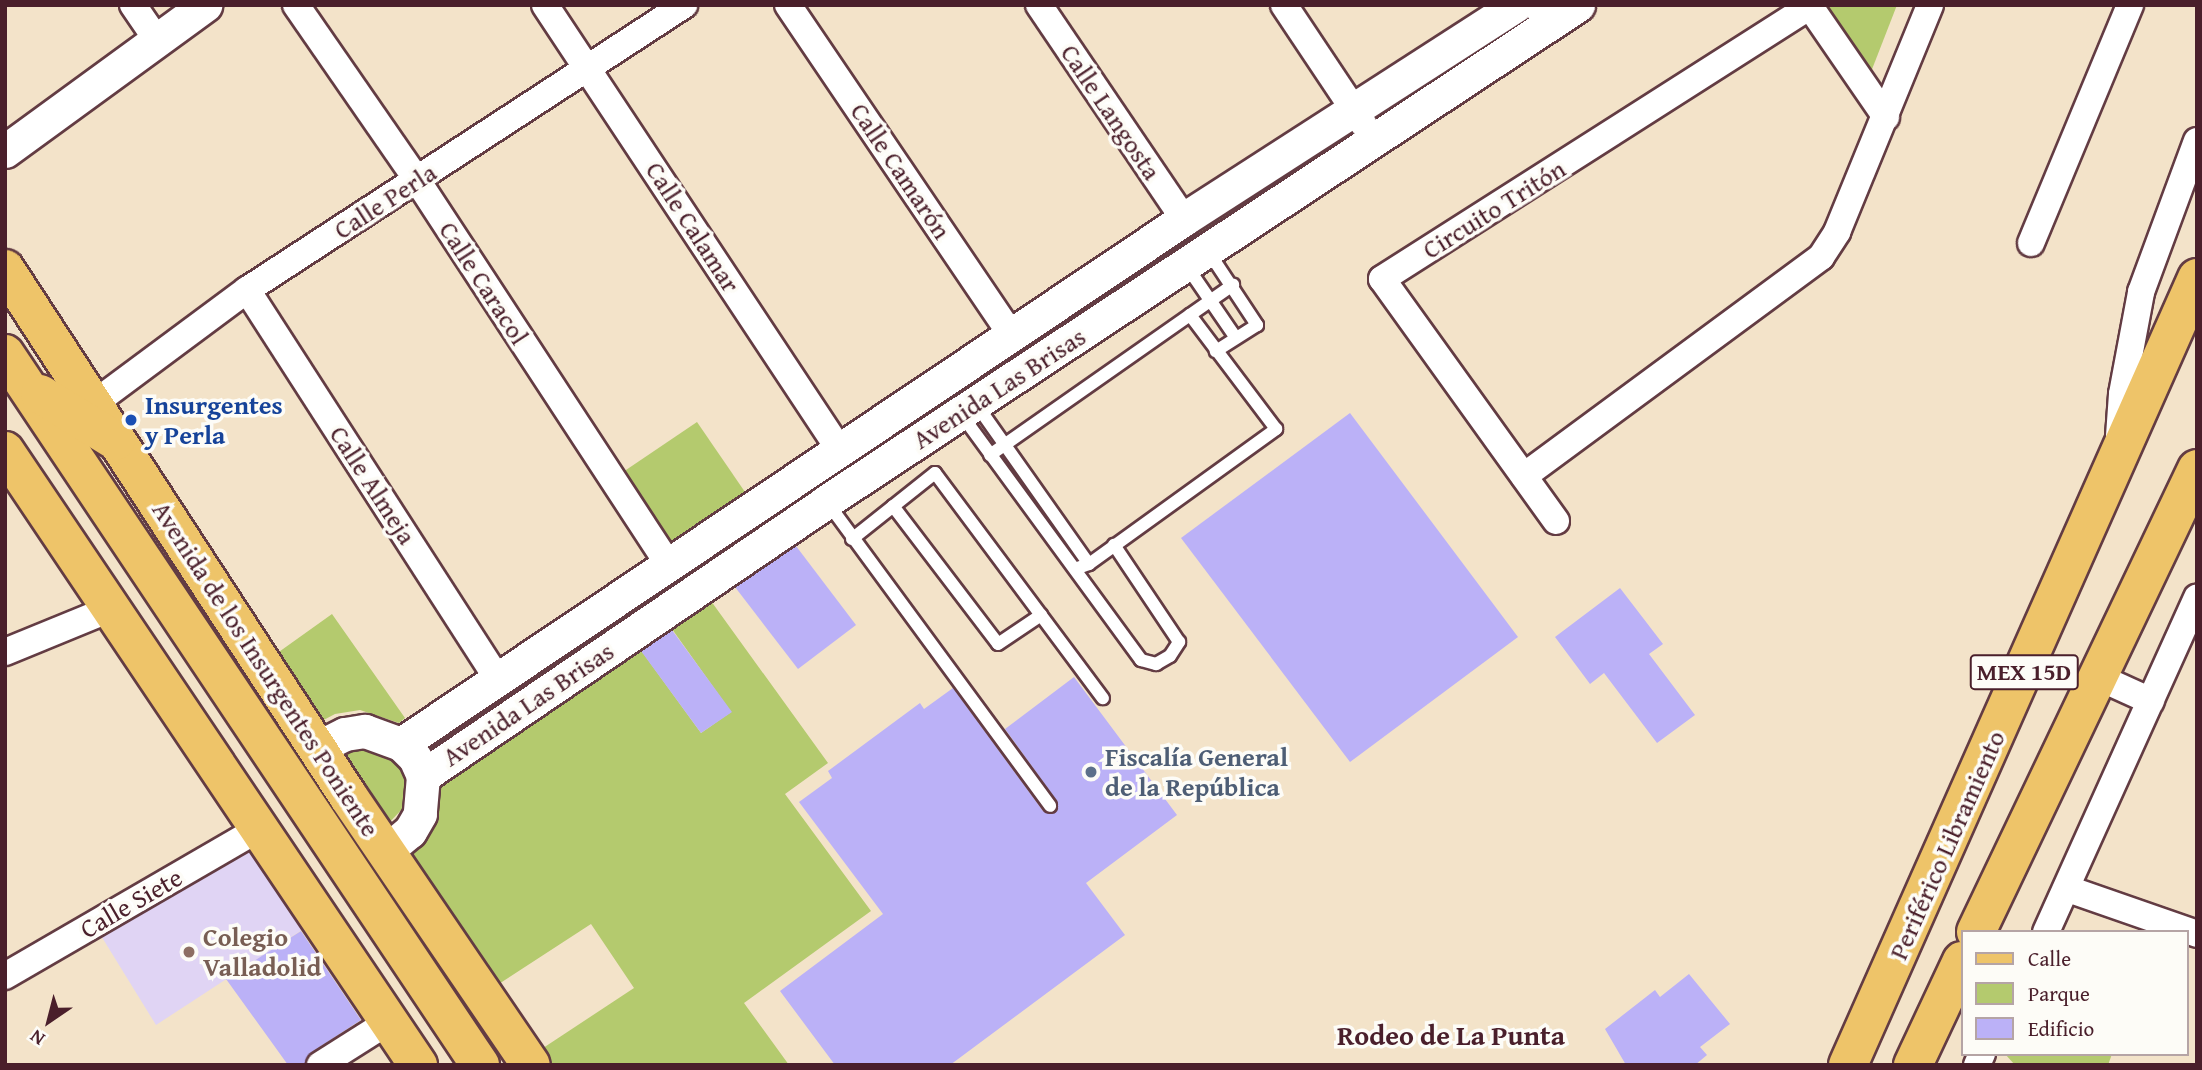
<!DOCTYPE html>
<html>
<head>
<meta charset="utf-8">
<style>
  body { margin:0 }
  #map { position:relative; width:2202px; height:1070px; overflow:hidden; background:#f3e3c9; font-family:"Gentium Book Plus",serif }
  div>[style] { position:absolute }
  .built>* { inset:0; background:#e0d4f4 }
  .green>* { inset:0; background:#b4ca6e }
  .building>* { inset:0; background:#bbb1f7 }
  .roads { filter:drop-shadow(2px 0 #633c43) drop-shadow(-2px 0 #633c43) drop-shadow(0 2px #633c43) drop-shadow(0 -2px #633c43) }
  .service>* { height:12px; margin:-6px; padding:0 6px; transform-origin:6px; border-radius:6px; background:#fff }
  .minor>* { height:26px; margin:-13px; padding:0 13px; transform-origin:13px; border-radius:13px; background:#fff }
  .tertiary>* { height:33px; margin:-16.5px; padding:0 16.5px; transform-origin:16.5px; border-radius:16.5px; background:#fff }
  .primary>* { height:38px; margin:-19px; padding:0 19px; transform-origin:19px; border-radius:19px; background:#eec469 }
  .trunk>* { height:38px; margin:-19px; padding:0 19px; transform-origin:19px; border-radius:19px; background:#eec469 }
  .dots>* { width:19px; height:19px; translate:-50% -50%; box-sizing:border-box; border:4px solid #fdfcf7; border-radius:50% }
  span { translate:-50% -50%; white-space:nowrap; text-align:center; line-height:1.15; -webkit-text-stroke:7px #fdfcf7; paint-order:stroke }
  .shield-label span { padding:2px 5px; background:#fdfcf7; border:2px solid; border-radius:5px; -webkit-text-stroke-width:0 }
  .shield-label { font-size:24px; color:#4a1f2b; font-weight:700 }
  .street-label { font-size:26px; color:#4a1f2b }
  .transit-label { font-size:26px; color:#164399; font-weight:700 }
  .left { translate:0 -50%; text-align:left }
  .service-label { font-size:26px; color:#4e5e75; font-weight:700 }
  .education-label { font-size:26px; color:#785e54; font-weight:700 }
  .neighbourhood-label { font-size:28px; color:#4a1f2b; font-weight:700 }
  .frame { position:absolute; inset:0; border:7px solid #4a1f2b; pointer-events:none }
  .legend { position:absolute; left:1961px; top:930px; width:228px; height:126px; box-sizing:border-box; background:#fdfcf7; border:2px solid #b5a4a5; margin:0; padding:9px 12px; list-style:none; font-size:21px; color:#4a1f2b }
  .legend li { display:flex; align-items:center; gap:14px; height:35px }
  .legend b { width:35px; border:2px solid #b5a4a5 }
  .north { position:absolute; left:14px; top:986px; width:70px; height:70px; -webkit-text-stroke:5px #fdfcf7; paint-order:stroke; rotate:215deg; font-size:19px; font-weight:700; line-height:28px; text-align:center; color:#4a1f2b }
  .north::after { content:''; display:block; margin:auto; width:24px; height:32px; background:#4a1f2b; clip-path:polygon(50% 0,100% 100%,50% 72%,0 100%) }
</style>
</head>
<body>
<div id="map">
  <div class="built">
    <div style="clip-path:polygon(243px 837px,311px 924px,156px 1025px,95px 926px)"></div>
  </div>
  <div class="green">
    <div style="clip-path:polygon(1822px 5px,1897px 5px,1869px 77px)"></div>
    <div style="clip-path:polygon(1349px 131px,1347px 138px,1140px 276px,1132px 274px,1134px 266px)"></div>
    <div style="clip-path:polygon(1094px 293px,1102px 295px,1100px 303px,789px 510px,780px 508px)"></div>
    <div style="clip-path:polygon(697px 422px,745px 492px,671px 542px,623px 472px)"></div>
    <div style="clip-path:polygon(748px 525px,756px 527px,754px 535px,479px 717px,471px 715px)"></div>
    <div style="clip-path:polygon(711px 601px,828px 763px,785px 794px,871px 911px,744px 1003px,789px 1065px,541px 1065px,534px 1054px,634px 988px,591px 924px,491px 989px,400px 851px,434px 779px,640px 649px,701px 733px,731px 712px,672px 629px)"></div>
    <div style="clip-path:polygon(332px 614px,405px 718px,399px 723px,360px 710px,335px 714px,316px 724px,269px 659px)"></div>
    <div style="clip-path:polygon(365px 744px,392px 753px,408px 777px,406px 805px,385px 827px,336px 754px)"></div>
    <div style="clip-path:polygon(2005px 1054px,2112px 1054px,2108px 1065px,2015px 1065px)"></div>
  </div>
  <div class="building">
    <div style="clip-path:polygon(1350px 413px,1518px 637px,1350px 762px,1181px 538px)"></div>
    <div style="clip-path:polygon(796px 546px,856px 625px,798px 669px,735px 587px)"></div>
    <div style="clip-path:polygon(1620px 588px,1663px 644px,1649px 654px,1695px 715px,1657px 743px,1604px 673px,1590px 684px,1555px 637px)"></div>
    <div style="clip-path:polygon(672px 630px,732px 712px,701px 733px,641px 651px)"></div>
    <div style="clip-path:polygon(1074px 677px,1177px 815px,1086px 883px,1125px 935px,950px 1065px,835px 1065px,780px 991px,883px 914px,799px 802px,832px 778px,828px 771px,920px 703px,924px 709px,953px 688px,1043px 811px,1055px 813px,1057px 801px,1005px 729px)"></div>
    <div style="clip-path:polygon(301px 931px,361px 1020px,312px 1052px,304px 1065px,288px 1065px,226px 979px)"></div>
    <div style="clip-path:polygon(1689px 974px,1730px 1024px,1700px 1047px,1707px 1055px,1695px 1065px,1626px 1065px,1605px 1029px,1655px 990px,1660px 997px)"></div>
  </div>
  <div class="roads">
    <div class="service">
      <div style="left:1208px;top:251px;width:89px;rotate:56.5deg"></div>
      <div style="left:1257px;top:325px;width:49px;rotate:147.6deg"></div>
      <div style="left:1186px;top:265px;width:88px;rotate:55.6deg"></div>
      <div style="left:976px;top:404px;width:196px;rotate:54.8deg"></div>
      <div style="left:961px;top:414px;width:305px;rotate:53.8deg"></div>
      <div style="left:1141px;top:660px;width:16px;rotate:15deg"></div>
      <div style="left:1156px;top:664px;width:16px;rotate:-30deg"></div>
      <div style="left:1170px;top:656px;width:17px;rotate:-57deg"></div>
      <div style="left:1179px;top:642px;width:117px;rotate:-123.8deg"></div>
      <div style="left:990px;top:455px;width:297px;rotate:-35deg"></div>
      <div style="left:827px;top:502px;width:377px;rotate:53.7deg"></div>
      <div style="left:893px;top:506px;width:173px;rotate:52.7deg"></div>
      <div style="left:998px;top:644px;width:52px;rotate:-34deg"></div>
      <div style="left:852px;top:539px;width:106px;rotate:-38.5deg"></div>
      <div style="left:935px;top:473px;width:281px;rotate:53.3deg"></div>
      <div style="left:1075px;top:569px;width:15px;rotate:-20deg"></div>
      <div style="left:1089px;top:564px;width:231px;rotate:-35.8deg"></div>
      <div style="left:1276px;top:429px;width:143px;rotate:-127deg"></div>
    </div>
    <div class="minor">
      <div style="left:133px;top:5px;width:42px;rotate:55.6deg"></div>
      <div style="left:296px;top:5px;width:213px;rotate:55.3deg"></div>
      <div style="left:417px;top:180px;width:459px;rotate:56.8deg"></div>
      <div style="left:545px;top:5px;width:533px;rotate:56.49deg"></div>
      <div style="left:788px;top:5px;width:401px;rotate:55.9deg"></div>
      <div style="left:1039px;top:5px;width:258px;rotate:55.9deg"></div>
      <div style="left:1284px;top:5px;width:144px;rotate:56.3deg"></div>
      <div style="left:1536px;top:5px;width:23px;rotate:59deg"></div>
      <div style="left:1809px;top:5px;width:136px;rotate:55.5deg"></div>
      <div style="left:2031px;top:243px;width:258px;rotate:-67.4deg"></div>
      <div style="left:247px;top:290px;width:463px;rotate:57.2deg"></div>
      <div style="left:92px;top:405px;width:193px;rotate:-36.6deg"></div>
      <div style="left:247px;top:290px;width:522px;rotate:-33.11deg"></div>
      <div style="left:2119px;top:436px;width:42px;rotate:-85.9deg"></div>
      <div style="left:2122px;top:394px;width:104px;rotate:-79.4deg"></div>
      <div style="left:2141px;top:292px;width:161px;rotate:-69.7deg"></div>
      <div style="left:1524px;top:476px;width:369px;rotate:-36.4deg"></div>
      <div style="left:1821px;top:257px;width:30px;rotate:-57deg"></div>
      <div style="left:1837px;top:232px;width:245px;rotate:-67.7deg"></div>
      <div style="left:1556px;top:521px;width:298px;rotate:-125.7deg"></div>
      <div style="left:1382px;top:279px;width:510px;rotate:-32.51deg"></div>
      <div style="left:5px;top:652px;width:113px;rotate:-22.3deg"></div>
      <div style="left:2098px;top:677px;width:58px;rotate:24.4deg"></div>
      <div style="left:2068px;top:889px;width:137px;rotate:19.2deg"></div>
      <div style="left:2046px;top:932px;width:367px;rotate:-65.7deg"></div>
      <div style="left:5px;top:976px;width:291px;rotate:-30.1deg"></div>
      <div style="left:320px;top:1065px;width:80px;rotate:-32.3deg"></div>
      <div style="left:1977px;top:1065px;width:12px;rotate:-66deg"></div>
    </div>
    <div class="tertiary">
      <div style="left:5px;top:151px;width:248px;rotate:-36.1deg"></div>
      <div style="left:401px;top:744px;width:943px;rotate:-33.84deg"></div>
      <div style="left:1184px;top:219px;width:395px;rotate:-32.8deg"></div>
      <div style="left:317px;top:748px;width:31px;rotate:-27deg"></div>
      <div style="left:345px;top:734px;width:20px;rotate:-9deg"></div>
      <div style="left:365px;top:731px;width:38px;rotate:20deg"></div>
      <div style="left:401px;top:744px;width:20px;rotate:45deg"></div>
      <div style="left:415px;top:758px;width:20px;rotate:66deg"></div>
      <div style="left:423px;top:776px;width:38px;rotate:95deg"></div>
      <div style="left:420px;top:814px;width:20px;rotate:120deg"></div>
      <div style="left:410px;top:831px;width:31px;rotate:140deg"></div>
      <div style="left:423px;top:776px;width:489px;rotate:-34.2deg"></div>
      <div style="left:827px;top:501px;width:900px;rotate:-33.44deg"></div>
    </div>
    <div class="primary">
      <div style="left:5px;top:269px;width:629px;rotate:56.94deg"></div>
      <div style="left:348px;top:796px;width:325px;rotate:55.8deg"></div>
      <div style="left:5px;top:451px;width:740px;rotate:56.07deg"></div>
    </div>
    <div class="trunk">
      <div style="left:5px;top:354px;width:855px;rotate:56.25deg"></div>
      <div style="left:40px;top:394px;width:89px;rotate:31.7deg"></div>
      <div style="left:1976px;top:932px;width:513px;rotate:-64.48deg"></div>
      <div style="left:1848px;top:1065px;width:861px;rotate:-66.08deg"></div>
      <div style="left:1913px;top:1065px;width:115px;rotate:-64.8deg"></div>
    </div>
  </div>
  <div class="dots">
    <div style="left:131px;top:420px;background:#1a4fb4"></div>
    <div style="left:1091px;top:772px;background:#5c6f8a"></div>
    <div style="left:189px;top:952px;background:#8d6e63"></div>
  </div>
  <div class="shield-label">
    <span style="left:2024px;top:672px">MEX 15D</span>
  </div>
  <div class="street-label">
    <span style="left:1111px;top:112px;rotate:56deg">Calle Langosta</span>
    <span style="left:901px;top:171px;rotate:56deg">Calle Camarón</span>
    <span style="left:385px;top:201px;rotate:-33deg">Calle Perla</span>
    <span style="left:1494px;top:209px;rotate:-32deg">Circuito Tritón</span>
    <span style="left:693px;top:227px;rotate:57deg">Calle Calamar</span>
    <span style="left:484px;top:283px;rotate:57deg">Calle Caracol</span>
    <span style="left:999px;top:388px;rotate:-33deg">Avenida Las Brisas</span>
    <span style="left:373px;top:485px;rotate:57deg">Calle Almeja</span>
    <span style="left:266px;top:669px;rotate:57deg">Avenida de los Insurgentes Poniente</span>
    <span style="left:528px;top:704px;rotate:-34deg">Avenida Las Brisas</span>
    <span style="left:1947px;top:845px;rotate:-66deg">Periférico Libramiento</span>
    <span style="left:131px;top:903px;rotate:-30deg">Calle Siete</span>
  </div>
  <div class="transit-label">
    <span class="left" style="left:145px;top:420px">Insurgentes<br>y Perla</span>
  </div>
  <div class="service-label">
    <span class="left" style="left:1105px;top:772px">Fiscalía General<br>de la República</span>
  </div>
  <div class="education-label">
    <span class="left" style="left:203px;top:952px">Colegio<br>Valladolid</span>
  </div>
  <div class="neighbourhood-label">
    <span style="left:1451px;top:1035px">Rodeo de La Punta</span>
  </div>
  <div class="frame"></div>
  <ul class="legend">
  <li><b style="height:9px;background:#eec469"></b>Calle</li>
  <li><b style="height:19px;background:#b4ca6e"></b>Parque</li>
  <li><b style="height:19px;background:#bbb1f7"></b>Edificio</li>
  </ul>
  <div class="north">N</div>
</div>
</body>
</html>
